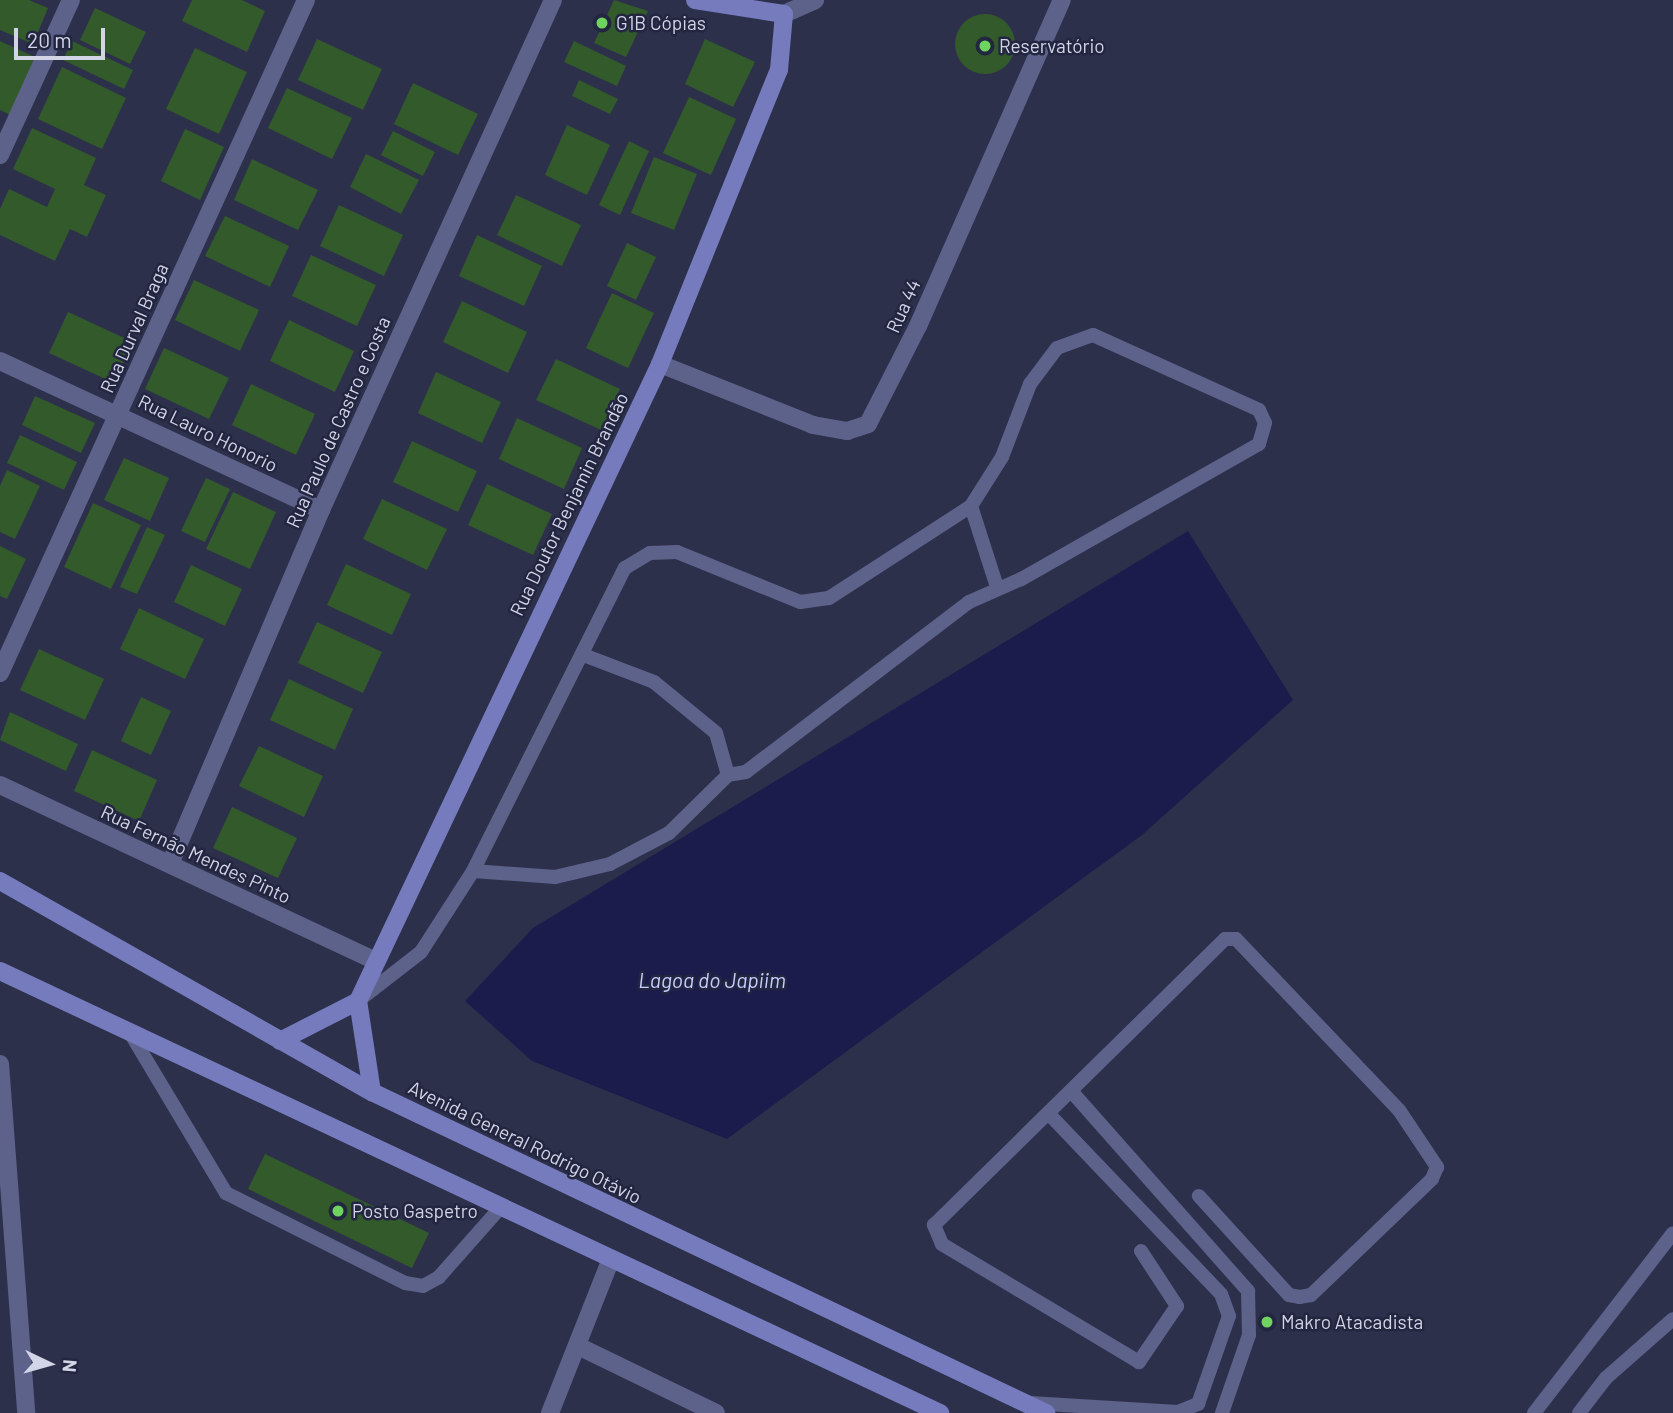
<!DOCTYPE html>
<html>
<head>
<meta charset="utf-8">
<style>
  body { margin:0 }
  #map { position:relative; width:1673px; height:1413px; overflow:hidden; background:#2d304b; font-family:Barlow,sans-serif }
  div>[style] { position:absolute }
  .water>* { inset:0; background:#1c1c4c }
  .building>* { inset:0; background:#325a2b }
  .round { border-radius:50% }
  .lane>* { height:14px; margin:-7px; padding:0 7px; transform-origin:7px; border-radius:7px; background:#5d628b }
  .street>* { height:18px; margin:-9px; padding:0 9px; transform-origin:9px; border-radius:9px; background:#5d628b }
  .secondary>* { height:18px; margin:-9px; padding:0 9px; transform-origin:9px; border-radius:9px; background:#757bbd }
  .dots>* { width:19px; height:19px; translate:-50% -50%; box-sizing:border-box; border:4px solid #232640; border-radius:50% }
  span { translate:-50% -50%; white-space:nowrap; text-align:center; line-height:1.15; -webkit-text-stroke:5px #232640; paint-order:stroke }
  .poi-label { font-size:19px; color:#d2d5e6 }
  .left { translate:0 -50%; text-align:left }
  .street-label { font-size:19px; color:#d2d5e6 }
  .water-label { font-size:21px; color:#c6cdff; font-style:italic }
  .north { position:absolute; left:14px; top:1329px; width:70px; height:70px; -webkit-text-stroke:5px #232640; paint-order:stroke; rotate:95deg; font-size:19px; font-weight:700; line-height:28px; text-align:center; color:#d2d5e6 }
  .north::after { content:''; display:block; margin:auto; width:24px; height:32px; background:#d2d5e6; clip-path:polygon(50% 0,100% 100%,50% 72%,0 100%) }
  .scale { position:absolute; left:14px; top:28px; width:91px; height:32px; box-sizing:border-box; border:4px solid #d2d5e6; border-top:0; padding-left:9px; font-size:21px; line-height:24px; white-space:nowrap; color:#d2d5e6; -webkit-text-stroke:5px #232640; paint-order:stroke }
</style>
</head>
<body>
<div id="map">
  <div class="water">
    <div style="clip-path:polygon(1188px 531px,1293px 700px,1142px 835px,727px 1139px,532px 1061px,465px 1001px,533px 928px)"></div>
  </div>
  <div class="building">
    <div style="clip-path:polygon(0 0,29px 0,48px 8px,33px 44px,0 30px)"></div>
    <div style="clip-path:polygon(192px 0,242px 0,265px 11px,247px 52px,182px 21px)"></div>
    <div style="clip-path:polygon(614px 0,648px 11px,626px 57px,594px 43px)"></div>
    <div style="clip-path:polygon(95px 8px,146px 32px,130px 64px,80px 40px)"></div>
    <div class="round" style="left:955px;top:14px;width:60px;height:60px"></div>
    <div style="clip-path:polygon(317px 39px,382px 69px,363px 110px,298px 80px)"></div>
    <div style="clip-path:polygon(705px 39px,755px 62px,733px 107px,685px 84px)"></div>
    <div style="clip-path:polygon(0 41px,37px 58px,12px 116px,0 110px)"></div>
    <div style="clip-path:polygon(72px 41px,133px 70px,124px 89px,63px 60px)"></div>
    <div style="clip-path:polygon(574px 41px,626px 66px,617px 86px,564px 62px)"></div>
    <div style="clip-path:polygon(195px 48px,247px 72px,219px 134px,166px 109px)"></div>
    <div style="clip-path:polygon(62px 67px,126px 98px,102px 149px,38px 119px)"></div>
    <div style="clip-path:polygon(579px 80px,618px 99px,610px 114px,572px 96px)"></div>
    <div style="clip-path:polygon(413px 83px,478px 114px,458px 155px,394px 124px)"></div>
    <div style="clip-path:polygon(287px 88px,352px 118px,332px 159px,268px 128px)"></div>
    <div style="clip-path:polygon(689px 97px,736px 119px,711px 175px,663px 153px)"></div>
    <div style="clip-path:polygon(567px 125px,610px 145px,587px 195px,545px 175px)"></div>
    <div style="clip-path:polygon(32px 128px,96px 158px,84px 185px,106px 195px,87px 237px,70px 229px,55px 261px,0 235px,0 209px,9px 189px,47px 207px,55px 189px,13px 169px)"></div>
    <div style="clip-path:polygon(185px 129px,224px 147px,200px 200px,161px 181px)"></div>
    <div style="clip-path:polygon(393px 131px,435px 152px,423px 176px,381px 155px)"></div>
    <div style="clip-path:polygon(629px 141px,649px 151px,620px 215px,599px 205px)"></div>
    <div style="clip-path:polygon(366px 154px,419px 180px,401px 214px,350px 187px)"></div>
    <div style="clip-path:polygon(654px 157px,697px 174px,674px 230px,631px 213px)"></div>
    <div style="clip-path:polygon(252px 159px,318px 190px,298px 230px,234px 200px)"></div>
    <div style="clip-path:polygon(516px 195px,581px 225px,562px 266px,497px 235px)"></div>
    <div style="clip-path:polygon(339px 205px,403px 235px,384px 276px,320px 246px)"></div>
    <div style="clip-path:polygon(225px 216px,289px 246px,270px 287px,205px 256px)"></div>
    <div style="clip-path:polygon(477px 235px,542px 266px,524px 306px,459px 276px)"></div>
    <div style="clip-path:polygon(627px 243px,656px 257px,636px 300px,607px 286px)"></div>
    <div style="clip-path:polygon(311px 255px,376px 285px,357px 326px,292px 296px)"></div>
    <div style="clip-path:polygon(194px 280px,259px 310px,240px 351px,175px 320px)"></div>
    <div style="clip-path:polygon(612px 293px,654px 313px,628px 368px,586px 348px)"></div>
    <div style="clip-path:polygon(462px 301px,527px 332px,508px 373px,443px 342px)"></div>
    <div style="clip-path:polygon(68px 312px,133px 342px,114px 383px,49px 353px)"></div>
    <div style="clip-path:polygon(289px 320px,354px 351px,335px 392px,270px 361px)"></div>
    <div style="clip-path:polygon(164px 348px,229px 378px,209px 419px,145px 389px)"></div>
    <div style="clip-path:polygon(556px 359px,620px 389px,601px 430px,536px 400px)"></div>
    <div style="clip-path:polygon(436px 372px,501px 402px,482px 443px,418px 413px)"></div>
    <div style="clip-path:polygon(251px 384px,315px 414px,296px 455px,232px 425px)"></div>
    <div style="clip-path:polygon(35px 396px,95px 423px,81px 453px,22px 425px)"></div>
    <div style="clip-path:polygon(517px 418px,582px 448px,564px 489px,499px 459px)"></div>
    <div style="clip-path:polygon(20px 435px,77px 462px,64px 490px,7px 463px)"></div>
    <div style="clip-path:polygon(412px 441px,477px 471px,458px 512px,393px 482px)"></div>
    <div style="clip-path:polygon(124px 458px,169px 478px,150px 521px,104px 500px)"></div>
    <div style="clip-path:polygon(7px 470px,40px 486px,15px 539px,0 532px,0 486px)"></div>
    <div style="clip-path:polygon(206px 478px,230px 489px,205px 542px,181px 531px)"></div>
    <div style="clip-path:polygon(487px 484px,552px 514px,533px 555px,468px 525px)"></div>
    <div style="clip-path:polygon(233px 492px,276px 512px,250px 569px,206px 549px)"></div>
    <div style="clip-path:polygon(382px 499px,447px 529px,427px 570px,363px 539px)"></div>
    <div style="clip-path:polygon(93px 503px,141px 525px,111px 589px,64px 567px)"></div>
    <div style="clip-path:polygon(147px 527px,165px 535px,137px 594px,120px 587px)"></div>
    <div style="clip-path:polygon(0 546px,26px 559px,7px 599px,0 596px)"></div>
    <div style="clip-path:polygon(346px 564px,411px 594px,392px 635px,327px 605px)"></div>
    <div style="clip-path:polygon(191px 565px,242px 589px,225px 626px,174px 602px)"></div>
    <div style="clip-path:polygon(139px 608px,204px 639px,185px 679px,120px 649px)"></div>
    <div style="clip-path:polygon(317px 622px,382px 652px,363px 693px,298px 663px)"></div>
    <div style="clip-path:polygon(39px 649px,104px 679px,85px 720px,20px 690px)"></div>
    <div style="clip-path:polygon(289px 679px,353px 709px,335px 750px,270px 720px)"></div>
    <div style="clip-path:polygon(141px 697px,171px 711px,151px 755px,121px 741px)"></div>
    <div style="clip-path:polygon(10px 712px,78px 744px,66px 771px,0 740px)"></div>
    <div style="clip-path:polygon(259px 746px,323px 776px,304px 817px,239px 786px)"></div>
    <div style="clip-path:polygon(92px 750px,157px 780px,139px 821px,74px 791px)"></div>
    <div style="clip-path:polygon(232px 807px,297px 838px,278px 878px,213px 848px)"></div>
    <div style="clip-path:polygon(265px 1154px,429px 1233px,412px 1268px,248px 1189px)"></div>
  </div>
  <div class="lane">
    <div style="left:971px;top:506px;width:85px;rotate:72.2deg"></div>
    <div style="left:586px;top:656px;width:73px;rotate:20.9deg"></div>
    <div style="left:654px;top:682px;width:80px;rotate:39.4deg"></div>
    <div style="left:716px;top:733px;width:44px;rotate:74.1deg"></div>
    <div style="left:358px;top:1001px;width:80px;rotate:-37.9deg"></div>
    <div style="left:421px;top:952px;width:96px;rotate:-57.3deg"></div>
    <div style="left:473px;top:871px;width:339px;rotate:-63.4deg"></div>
    <div style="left:625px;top:568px;width:29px;rotate:-31deg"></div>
    <div style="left:650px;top:553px;width:27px;rotate:-2deg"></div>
    <div style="left:677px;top:552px;width:133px;rotate:22.1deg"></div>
    <div style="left:800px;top:602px;width:29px;rotate:-8deg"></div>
    <div style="left:829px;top:598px;width:169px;rotate:-32.9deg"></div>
    <div style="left:971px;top:506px;width:58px;rotate:-57.7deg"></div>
    <div style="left:1002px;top:457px;width:78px;rotate:-69deg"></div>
    <div style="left:1030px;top:384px;width:45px;rotate:-53.1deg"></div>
    <div style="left:1057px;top:348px;width:38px;rotate:-20deg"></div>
    <div style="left:1093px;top:335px;width:182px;rotate:24.3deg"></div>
    <div style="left:1259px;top:410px;width:14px;rotate:65deg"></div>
    <div style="left:1265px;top:423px;width:22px;rotate:106deg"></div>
    <div style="left:1259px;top:444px;width:274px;rotate:150.4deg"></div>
    <div style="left:1021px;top:579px;width:57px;rotate:156.1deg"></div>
    <div style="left:969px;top:602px;width:280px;rotate:142.7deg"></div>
    <div style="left:746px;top:772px;width:18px;rotate:171deg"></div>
    <div style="left:728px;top:775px;width:83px;rotate:135.5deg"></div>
    <div style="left:669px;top:833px;width:67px;rotate:152.3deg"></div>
    <div style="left:610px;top:864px;width:57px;rotate:166.7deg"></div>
    <div style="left:555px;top:877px;width:82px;rotate:-175.8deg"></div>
    <div style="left:129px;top:1031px;width:189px;rotate:59.1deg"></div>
    <div style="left:226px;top:1193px;width:200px;rotate:26.7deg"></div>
    <div style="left:405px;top:1283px;width:18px;rotate:9deg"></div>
    <div style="left:423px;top:1286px;width:18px;rotate:-29deg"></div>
    <div style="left:439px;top:1277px;width:94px;rotate:-48.5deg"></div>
    <div style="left:1072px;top:1092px;width:266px;rotate:48.5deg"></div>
    <div style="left:1248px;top:1291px;width:44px;rotate:88.7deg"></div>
    <div style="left:1249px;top:1335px;width:83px;rotate:109.1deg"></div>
    <div style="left:1141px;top:1251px;width:66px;rotate:56.8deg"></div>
    <div style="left:1177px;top:1306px;width:68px;rotate:124.2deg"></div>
    <div style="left:1139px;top:1362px;width:230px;rotate:-149.1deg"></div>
    <div style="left:942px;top:1244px;width:21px;rotate:-113deg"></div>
    <div style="left:934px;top:1225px;width:408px;rotate:-44.5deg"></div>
    <div style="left:1225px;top:939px;width:11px"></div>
    <div style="left:1236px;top:939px;width:236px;rotate:46.4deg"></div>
    <div style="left:1399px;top:1110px;width:69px;rotate:56.3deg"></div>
    <div style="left:1437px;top:1167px;width:13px;rotate:113deg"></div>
    <div style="left:1432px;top:1179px;width:168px;rotate:136.2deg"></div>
    <div style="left:1311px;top:1295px;width:11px;rotate:170deg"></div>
    <div style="left:1300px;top:1297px;width:11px;rotate:-170deg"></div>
    <div style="left:1289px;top:1295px;width:134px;rotate:-132.3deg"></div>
    <div style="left:1030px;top:1403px;width:148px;rotate:3.5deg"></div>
    <div style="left:1178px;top:1412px;width:22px;rotate:-22deg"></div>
    <div style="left:1198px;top:1404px;width:93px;rotate:-70.6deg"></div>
    <div style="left:1229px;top:1316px;width:23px;rotate:-110deg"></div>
    <div style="left:1221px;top:1294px;width:249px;rotate:-133.7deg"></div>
    <div style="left:1534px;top:1413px;width:227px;rotate:-52.3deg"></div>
    <div style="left:1579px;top:1413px;width:44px;rotate:-52.4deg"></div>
    <div style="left:1606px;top:1378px;width:89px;rotate:-41.4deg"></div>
  </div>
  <div class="street">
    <div style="left:784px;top:14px;width:34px;rotate:-24deg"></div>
    <div style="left:0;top:155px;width:170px;rotate:-65.4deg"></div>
    <div style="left:0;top:361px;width:354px;rotate:24.9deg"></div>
    <div style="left:660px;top:364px;width:165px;rotate:21.7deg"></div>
    <div style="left:813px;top:425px;width:35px;rotate:10deg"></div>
    <div style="left:847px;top:431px;width:22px;rotate:-18deg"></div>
    <div style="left:868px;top:424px;width:110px;rotate:-63deg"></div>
    <div style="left:918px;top:326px;width:356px;rotate:-66.2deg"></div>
    <div style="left:0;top:673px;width:739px;rotate:-65.55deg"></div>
    <div style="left:0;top:785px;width:414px;rotate:25.1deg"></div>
    <div style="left:170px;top:864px;width:385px;rotate:-66.9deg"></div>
    <div style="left:321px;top:510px;width:560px;rotate:-65.54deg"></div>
    <div style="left:0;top:1064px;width:350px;rotate:85.7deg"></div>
    <div style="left:580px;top:1347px;width:151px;rotate:25.9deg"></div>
    <div style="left:550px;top:1413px;width:166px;rotate:-68.4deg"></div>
  </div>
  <div class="secondary">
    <div style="left:0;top:881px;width:428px;rotate:29.6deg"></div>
    <div style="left:372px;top:1092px;width:747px;rotate:25.47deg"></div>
    <div style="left:0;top:971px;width:1039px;rotate:25.18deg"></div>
    <div style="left:280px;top:1041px;width:88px;rotate:-27.1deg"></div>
    <div style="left:372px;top:1092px;width:92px;rotate:-98.7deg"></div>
    <div style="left:358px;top:1001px;width:705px;rotate:-64.63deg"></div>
    <div style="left:660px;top:364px;width:317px;rotate:-68deg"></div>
    <div style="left:779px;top:70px;width:56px;rotate:-84.9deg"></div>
    <div style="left:784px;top:14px;width:90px;rotate:-171.1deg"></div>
  </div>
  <div class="dots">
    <div style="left:602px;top:23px;background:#6fd360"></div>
    <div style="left:985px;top:46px;background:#6fd360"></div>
    <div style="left:338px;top:1211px;background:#6fd360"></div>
    <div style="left:1267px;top:1322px;background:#6fd360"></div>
  </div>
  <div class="poi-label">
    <span class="left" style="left:616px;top:23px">G1B Cópias</span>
    <span class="left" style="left:999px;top:46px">Reservatório</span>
    <span class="left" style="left:352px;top:1211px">Posto Gaspetro</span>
    <span class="left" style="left:1281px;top:1322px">Makro Atacadista</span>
  </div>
  <div class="street-label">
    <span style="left:903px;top:306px;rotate:-66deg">Rua 44</span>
    <span style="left:134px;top:328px;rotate:-66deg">Rua Durval Braga</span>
    <span style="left:338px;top:422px;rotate:-66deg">Rua Paulo de Castro e Costa</span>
    <span style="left:208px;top:433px;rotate:26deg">Rua Lauro Honorio</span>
    <span style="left:569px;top:504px;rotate:-64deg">Rua Doutor Benjamin Brandão</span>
    <span style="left:196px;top:854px;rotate:25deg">Rua Fernão Mendes Pinto</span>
    <span style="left:525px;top:1142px;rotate:26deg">Avenida General Rodrigo Otávio</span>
  </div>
  <div class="water-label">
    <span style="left:712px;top:980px">Lagoa do Japiim</span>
  </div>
  <div class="north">N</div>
  <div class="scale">20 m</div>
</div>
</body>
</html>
